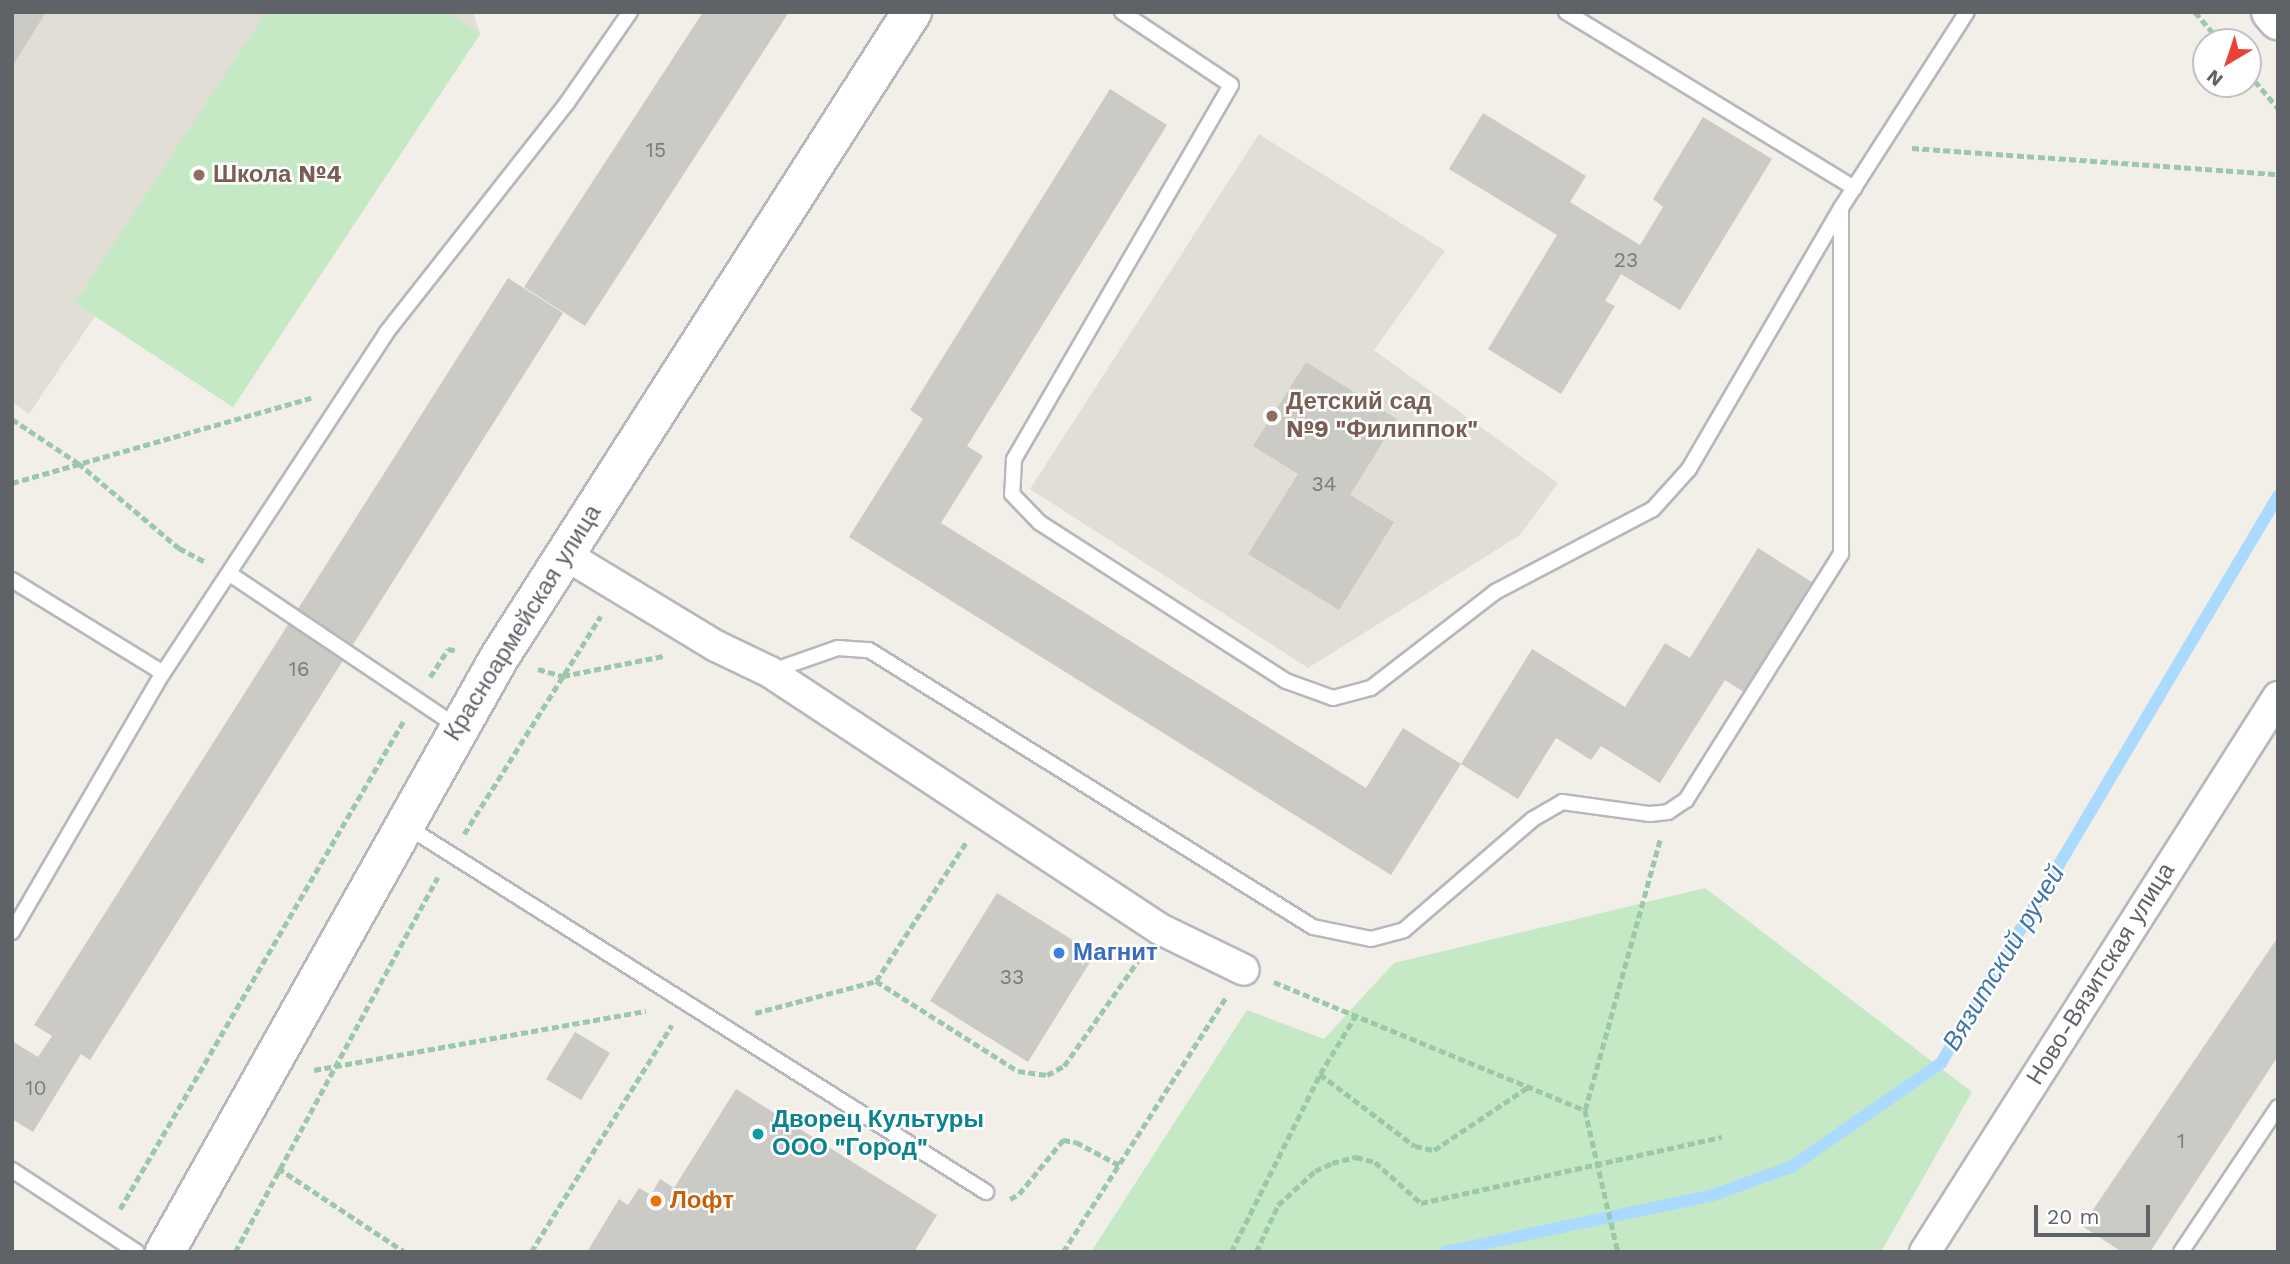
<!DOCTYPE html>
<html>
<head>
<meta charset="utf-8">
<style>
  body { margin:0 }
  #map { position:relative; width:2290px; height:1264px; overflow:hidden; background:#f1efe8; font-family:"Work Sans",sans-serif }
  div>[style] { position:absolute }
  .education>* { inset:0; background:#e1ded6 }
  .green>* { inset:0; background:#c5e8c5 }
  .stream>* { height:12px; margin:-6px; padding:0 6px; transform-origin:6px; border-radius:6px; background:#aadaff }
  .building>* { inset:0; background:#cccac5 }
  .path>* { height:4.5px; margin-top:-2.25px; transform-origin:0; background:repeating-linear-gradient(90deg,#9cc7a9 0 7px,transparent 0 10.5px) }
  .roads { filter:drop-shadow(2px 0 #b5b8bc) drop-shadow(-2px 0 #b5b8bc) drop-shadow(0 2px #b5b8bc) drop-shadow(0 -2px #b5b8bc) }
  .lane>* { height:14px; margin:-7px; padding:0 7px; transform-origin:7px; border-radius:7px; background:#fff }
  .street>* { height:30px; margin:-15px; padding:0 15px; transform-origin:15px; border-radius:15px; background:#fff }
  .secondary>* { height:38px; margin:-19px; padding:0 19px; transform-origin:19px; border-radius:19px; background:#fff }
  .path-bridge>* { height:4.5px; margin-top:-2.25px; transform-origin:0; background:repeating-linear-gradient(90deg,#9cc7a9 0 7px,transparent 0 10.5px) }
  .dots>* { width:19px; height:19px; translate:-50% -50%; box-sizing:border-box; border:4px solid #fff; border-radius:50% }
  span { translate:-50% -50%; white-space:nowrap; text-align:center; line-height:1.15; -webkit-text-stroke:5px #fff; paint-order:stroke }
  .number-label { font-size:21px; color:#7a7d7f }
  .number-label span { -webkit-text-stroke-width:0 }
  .education-label { font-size:24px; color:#785e54; font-weight:700 }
  .left { translate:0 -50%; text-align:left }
  .street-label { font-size:24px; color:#5f6368 }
  .shop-label { font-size:24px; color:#366cbe; font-weight:700 }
  .culture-label { font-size:24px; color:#0d838f; font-weight:700 }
  .food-label { font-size:24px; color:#c56008; font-weight:700 }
  .water-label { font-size:26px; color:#4174aa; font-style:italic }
  .frame { position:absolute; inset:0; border:14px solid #5f6368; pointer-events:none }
  .north { position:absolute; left:2192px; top:28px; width:70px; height:70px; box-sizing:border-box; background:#fff; border:2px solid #bfc1c3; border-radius:50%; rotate:219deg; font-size:19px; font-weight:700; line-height:28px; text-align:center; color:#5f6368 }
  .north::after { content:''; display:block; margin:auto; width:24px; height:32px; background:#ea4335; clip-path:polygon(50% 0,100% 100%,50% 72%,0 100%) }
  .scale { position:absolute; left:2034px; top:1205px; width:116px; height:32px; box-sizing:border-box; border:4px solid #5f6368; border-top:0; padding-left:9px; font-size:21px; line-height:24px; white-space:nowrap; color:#5f6368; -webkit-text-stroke:5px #fff; paint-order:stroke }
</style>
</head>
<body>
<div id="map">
  <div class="education">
    <div style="clip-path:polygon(12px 12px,473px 12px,480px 34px,233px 407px,95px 316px,29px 414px,12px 402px)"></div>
    <div style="clip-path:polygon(1259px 134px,1445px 251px,1374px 350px,1558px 483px,1520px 535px,1308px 668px,1030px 489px)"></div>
  </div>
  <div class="green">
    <div style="clip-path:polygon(266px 12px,448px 12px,480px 34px,233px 407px,75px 303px)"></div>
    <div style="clip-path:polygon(1705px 888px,1972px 1092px,1881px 1252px,1091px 1252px,1247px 1010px,1324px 1039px,1394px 963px)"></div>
  </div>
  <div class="stream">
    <div style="left:1445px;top:1252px;width:274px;rotate:-12deg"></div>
    <div style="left:1713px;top:1195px;width:83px;rotate:-19.7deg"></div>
    <div style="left:1791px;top:1167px;width:183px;rotate:-34.7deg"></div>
    <div style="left:1941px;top:1063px;width:660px;rotate:-59.27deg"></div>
  </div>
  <div class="building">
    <div style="clip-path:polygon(12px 12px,46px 12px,12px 67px)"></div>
    <div style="clip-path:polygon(703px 12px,789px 12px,585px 326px,524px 287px)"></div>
    <div style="clip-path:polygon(1110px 89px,1167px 125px,967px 446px,983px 456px,941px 523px,1366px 788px,1403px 728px,1461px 764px,1391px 875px,849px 537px,923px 419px,910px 410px)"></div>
    <div style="clip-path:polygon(1483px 113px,1586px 176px,1570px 202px,1640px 245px,1663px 207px,1653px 199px,1703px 117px,1772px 159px,1680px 310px,1621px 274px,1605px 301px,1615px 306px,1561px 394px,1488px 349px,1557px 235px,1449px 169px)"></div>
    <div style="clip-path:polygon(508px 278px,563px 313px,90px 1060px,81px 1054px,33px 1132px,12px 1119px,12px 1041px,38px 1057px,52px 1036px,34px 1025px)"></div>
    <div style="clip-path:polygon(1306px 362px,1397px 419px,1350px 495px,1394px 522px,1339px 610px,1248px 554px,1298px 474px,1253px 446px)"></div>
    <div style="clip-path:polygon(1758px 548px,1815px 584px,1747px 694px,1725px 680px,1660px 783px,1601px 746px,1591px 760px,1556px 738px,1518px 799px,1461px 764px,1532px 649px,1625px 707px,1665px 643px,1690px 658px)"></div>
    <div style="clip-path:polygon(997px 893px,1095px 954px,1028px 1062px,930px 1001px)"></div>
    <div style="clip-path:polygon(2278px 937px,2278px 1056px,2150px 1252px,2122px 1252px,2082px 1226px)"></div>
    <div style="clip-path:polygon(575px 1032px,610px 1053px,581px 1100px,546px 1079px)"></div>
    <div style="clip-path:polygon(736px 1089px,937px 1215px,914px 1252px,587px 1252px,619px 1199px,628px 1205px,639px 1188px,651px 1195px,660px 1179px,674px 1188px)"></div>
  </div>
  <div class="path">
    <div style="left:2195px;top:12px;width:40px;rotate:49deg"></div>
    <div style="left:2248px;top:73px;width:46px;rotate:49.4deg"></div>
    <div style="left:1912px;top:148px;width:367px;rotate:4.1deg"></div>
    <div style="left:12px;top:419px;width:79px;rotate:33.7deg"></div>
    <div style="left:78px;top:463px;width:132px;rotate:40.1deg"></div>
    <div style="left:179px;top:548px;width:30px;rotate:28deg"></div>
    <div style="left:12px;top:483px;width:311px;rotate:-15.9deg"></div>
    <div style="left:538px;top:669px;width:26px;rotate:16deg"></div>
    <div style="left:563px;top:676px;width:102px;rotate:-11.3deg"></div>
    <div style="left:430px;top:677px;width:33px;rotate:-57deg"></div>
    <div style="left:448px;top:649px;width:10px;rotate:11deg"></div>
    <div style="left:464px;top:834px;width:257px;rotate:-57.9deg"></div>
    <div style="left:876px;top:981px;width:167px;rotate:-57deg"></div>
    <div style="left:1274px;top:982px;width:336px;rotate:22.4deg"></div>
    <div style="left:1585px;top:1110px;width:281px;rotate:-74.5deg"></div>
    <div style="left:755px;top:1013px;width:125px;rotate:-14.8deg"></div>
    <div style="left:876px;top:981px;width:168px;rotate:32.4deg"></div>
    <div style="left:1018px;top:1071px;width:29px;rotate:8deg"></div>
    <div style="left:1047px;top:1075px;width:19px;rotate:-28deg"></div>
    <div style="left:1064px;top:1066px;width:132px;rotate:-54.9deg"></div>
    <div style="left:314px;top:1070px;width:337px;rotate:-10.1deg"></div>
    <div style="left:1320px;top:1074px;width:119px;rotate:37.2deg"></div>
    <div style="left:1415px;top:1146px;width:19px;rotate:12deg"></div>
    <div style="left:1434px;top:1150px;width:113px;rotate:-33.8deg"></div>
    <div style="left:278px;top:1168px;width:152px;rotate:33.5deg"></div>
    <div style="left:1010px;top:1199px;width:10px;rotate:-29deg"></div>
    <div style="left:1019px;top:1194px;width:70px;rotate:-50.8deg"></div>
    <div style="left:1063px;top:1140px;width:13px;rotate:9deg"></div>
    <div style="left:1076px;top:1142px;width:49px;rotate:28.1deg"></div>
    <div style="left:120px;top:1209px;width:565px;rotate:-59.85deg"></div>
    <div style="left:235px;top:1252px;width:426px;rotate:-61.6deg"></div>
    <div style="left:531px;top:1252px;width:267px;rotate:-58.2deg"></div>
    <div style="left:1063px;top:1252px;width:303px;rotate:-57.4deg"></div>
    <div style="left:1231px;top:1252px;width:199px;rotate:-63.4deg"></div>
    <div style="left:1320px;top:1074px;width:69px;rotate:-58.6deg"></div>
    <div style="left:1256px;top:1252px;width:52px;rotate:-64.9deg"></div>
    <div style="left:1278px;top:1205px;width:50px;rotate:-42.6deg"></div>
    <div style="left:1315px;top:1171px;width:19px;rotate:-25deg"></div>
    <div style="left:1332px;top:1163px;width:25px;rotate:-14deg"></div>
    <div style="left:1356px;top:1157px;width:20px;rotate:15deg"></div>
    <div style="left:1375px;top:1162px;width:62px;rotate:41.7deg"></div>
    <div style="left:1421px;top:1203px;width:308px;rotate:-12.4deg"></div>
  </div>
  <div class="roads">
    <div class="lane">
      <div style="left:1122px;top:12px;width:131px;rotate:33.8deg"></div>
      <div style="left:1231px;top:85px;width:433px;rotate:120.1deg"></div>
      <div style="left:1014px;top:460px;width:34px;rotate:93deg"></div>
      <div style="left:1012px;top:494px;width:40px;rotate:46deg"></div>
      <div style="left:1040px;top:523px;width:292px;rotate:32.7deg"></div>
      <div style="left:1286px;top:681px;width:50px;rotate:19.9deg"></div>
      <div style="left:1333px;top:698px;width:39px;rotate:-15deg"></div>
      <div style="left:1371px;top:688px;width:157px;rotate:-37.7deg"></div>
      <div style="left:1495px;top:592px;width:178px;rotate:-27.7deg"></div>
      <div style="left:1653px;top:509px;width:54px;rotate:-48deg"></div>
      <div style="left:1689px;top:469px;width:302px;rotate:-59.8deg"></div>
      <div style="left:1841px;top:208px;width:233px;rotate:-57.3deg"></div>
      <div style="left:1566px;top:12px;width:338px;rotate:31.4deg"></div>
      <div style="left:230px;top:574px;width:275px;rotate:33.9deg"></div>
      <div style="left:12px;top:580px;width:177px;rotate:31.6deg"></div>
      <div style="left:772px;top:671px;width:70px;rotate:-19.2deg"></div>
      <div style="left:838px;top:648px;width:31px;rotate:4deg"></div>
      <div style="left:869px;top:650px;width:523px;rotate:31.96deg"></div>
      <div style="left:1313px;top:927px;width:59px;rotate:11.7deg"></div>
      <div style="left:1371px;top:939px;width:34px;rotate:-15deg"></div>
      <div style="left:1404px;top:930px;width:170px;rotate:-40.7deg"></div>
      <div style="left:1533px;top:819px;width:34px;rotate:-30deg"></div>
      <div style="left:1562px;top:802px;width:89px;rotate:7.8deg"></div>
      <div style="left:1650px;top:814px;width:18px;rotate:-6deg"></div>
      <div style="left:1668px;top:812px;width:22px;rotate:-34deg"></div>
      <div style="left:1686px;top:800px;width:291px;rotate:-57.8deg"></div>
      <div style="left:1841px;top:554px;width:344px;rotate:-90deg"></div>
      <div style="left:406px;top:826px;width:686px;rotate:32.25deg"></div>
      <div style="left:12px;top:932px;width:300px;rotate:-59.8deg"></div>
      <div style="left:163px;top:673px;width:407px;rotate:-56.7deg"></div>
      <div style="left:386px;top:333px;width:293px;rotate:-51.8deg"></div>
      <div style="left:567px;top:103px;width:111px;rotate:-55.3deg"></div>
      <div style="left:12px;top:1170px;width:149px;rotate:33.3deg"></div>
      <div style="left:2181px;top:1252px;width:174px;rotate:-56.2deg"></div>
    </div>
    <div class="street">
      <div style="left:564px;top:554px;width:178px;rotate:31.2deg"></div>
      <div style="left:716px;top:646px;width:60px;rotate:25.7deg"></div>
      <div style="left:770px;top:672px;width:467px;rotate:33.4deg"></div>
      <div style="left:1160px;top:929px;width:93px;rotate:26deg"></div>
      <div style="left:1925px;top:1252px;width:658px;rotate:-57.54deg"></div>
    </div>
    <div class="secondary">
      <div style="left:2271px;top:12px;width:11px;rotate:49deg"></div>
      <div style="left:165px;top:1252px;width:681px;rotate:-60.65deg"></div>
      <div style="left:499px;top:658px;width:767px;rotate:-57.41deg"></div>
    </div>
  </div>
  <div class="path-bridge">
    <div style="left:1585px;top:1110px;width:146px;rotate:76.9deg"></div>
  </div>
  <div class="dots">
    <div style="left:199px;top:175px;background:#8d6e63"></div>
    <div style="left:1272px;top:416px;background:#8d6e63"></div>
    <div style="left:1059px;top:953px;background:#3f7fe0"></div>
    <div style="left:758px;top:1134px;background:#0f9aa8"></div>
    <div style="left:656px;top:1201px;background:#e8710a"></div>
  </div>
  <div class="number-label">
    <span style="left:656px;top:150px">15</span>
    <span style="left:1626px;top:260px">23</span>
    <span style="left:1324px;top:484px">34</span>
    <span style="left:299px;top:669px">16</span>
    <span style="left:1012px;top:977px">33</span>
    <span style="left:36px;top:1088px">10</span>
    <span style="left:2181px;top:1141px">1</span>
  </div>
  <div class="education-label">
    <span class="left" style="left:213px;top:175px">Школа №4</span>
    <span class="left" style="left:1286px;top:416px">Детский сад<br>№9 "Филиппок"</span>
  </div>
  <div class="street-label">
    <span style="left:523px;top:623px;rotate:-58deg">Красноармейская улица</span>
    <span style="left:2101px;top:974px;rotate:-58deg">Ново-Вязитская улица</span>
  </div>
  <div class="shop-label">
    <span class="left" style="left:1073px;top:953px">Магнит</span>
  </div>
  <div class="culture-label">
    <span class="left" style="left:772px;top:1134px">Дворец Культуры<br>ООО "Город"</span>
  </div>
  <div class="food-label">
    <span class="left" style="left:670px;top:1201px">Лофт</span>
  </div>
  <div class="water-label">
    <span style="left:2004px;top:958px;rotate:-59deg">Вязитский ручей</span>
  </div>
  <div class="frame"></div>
  <div class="north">N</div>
  <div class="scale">20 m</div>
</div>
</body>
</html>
